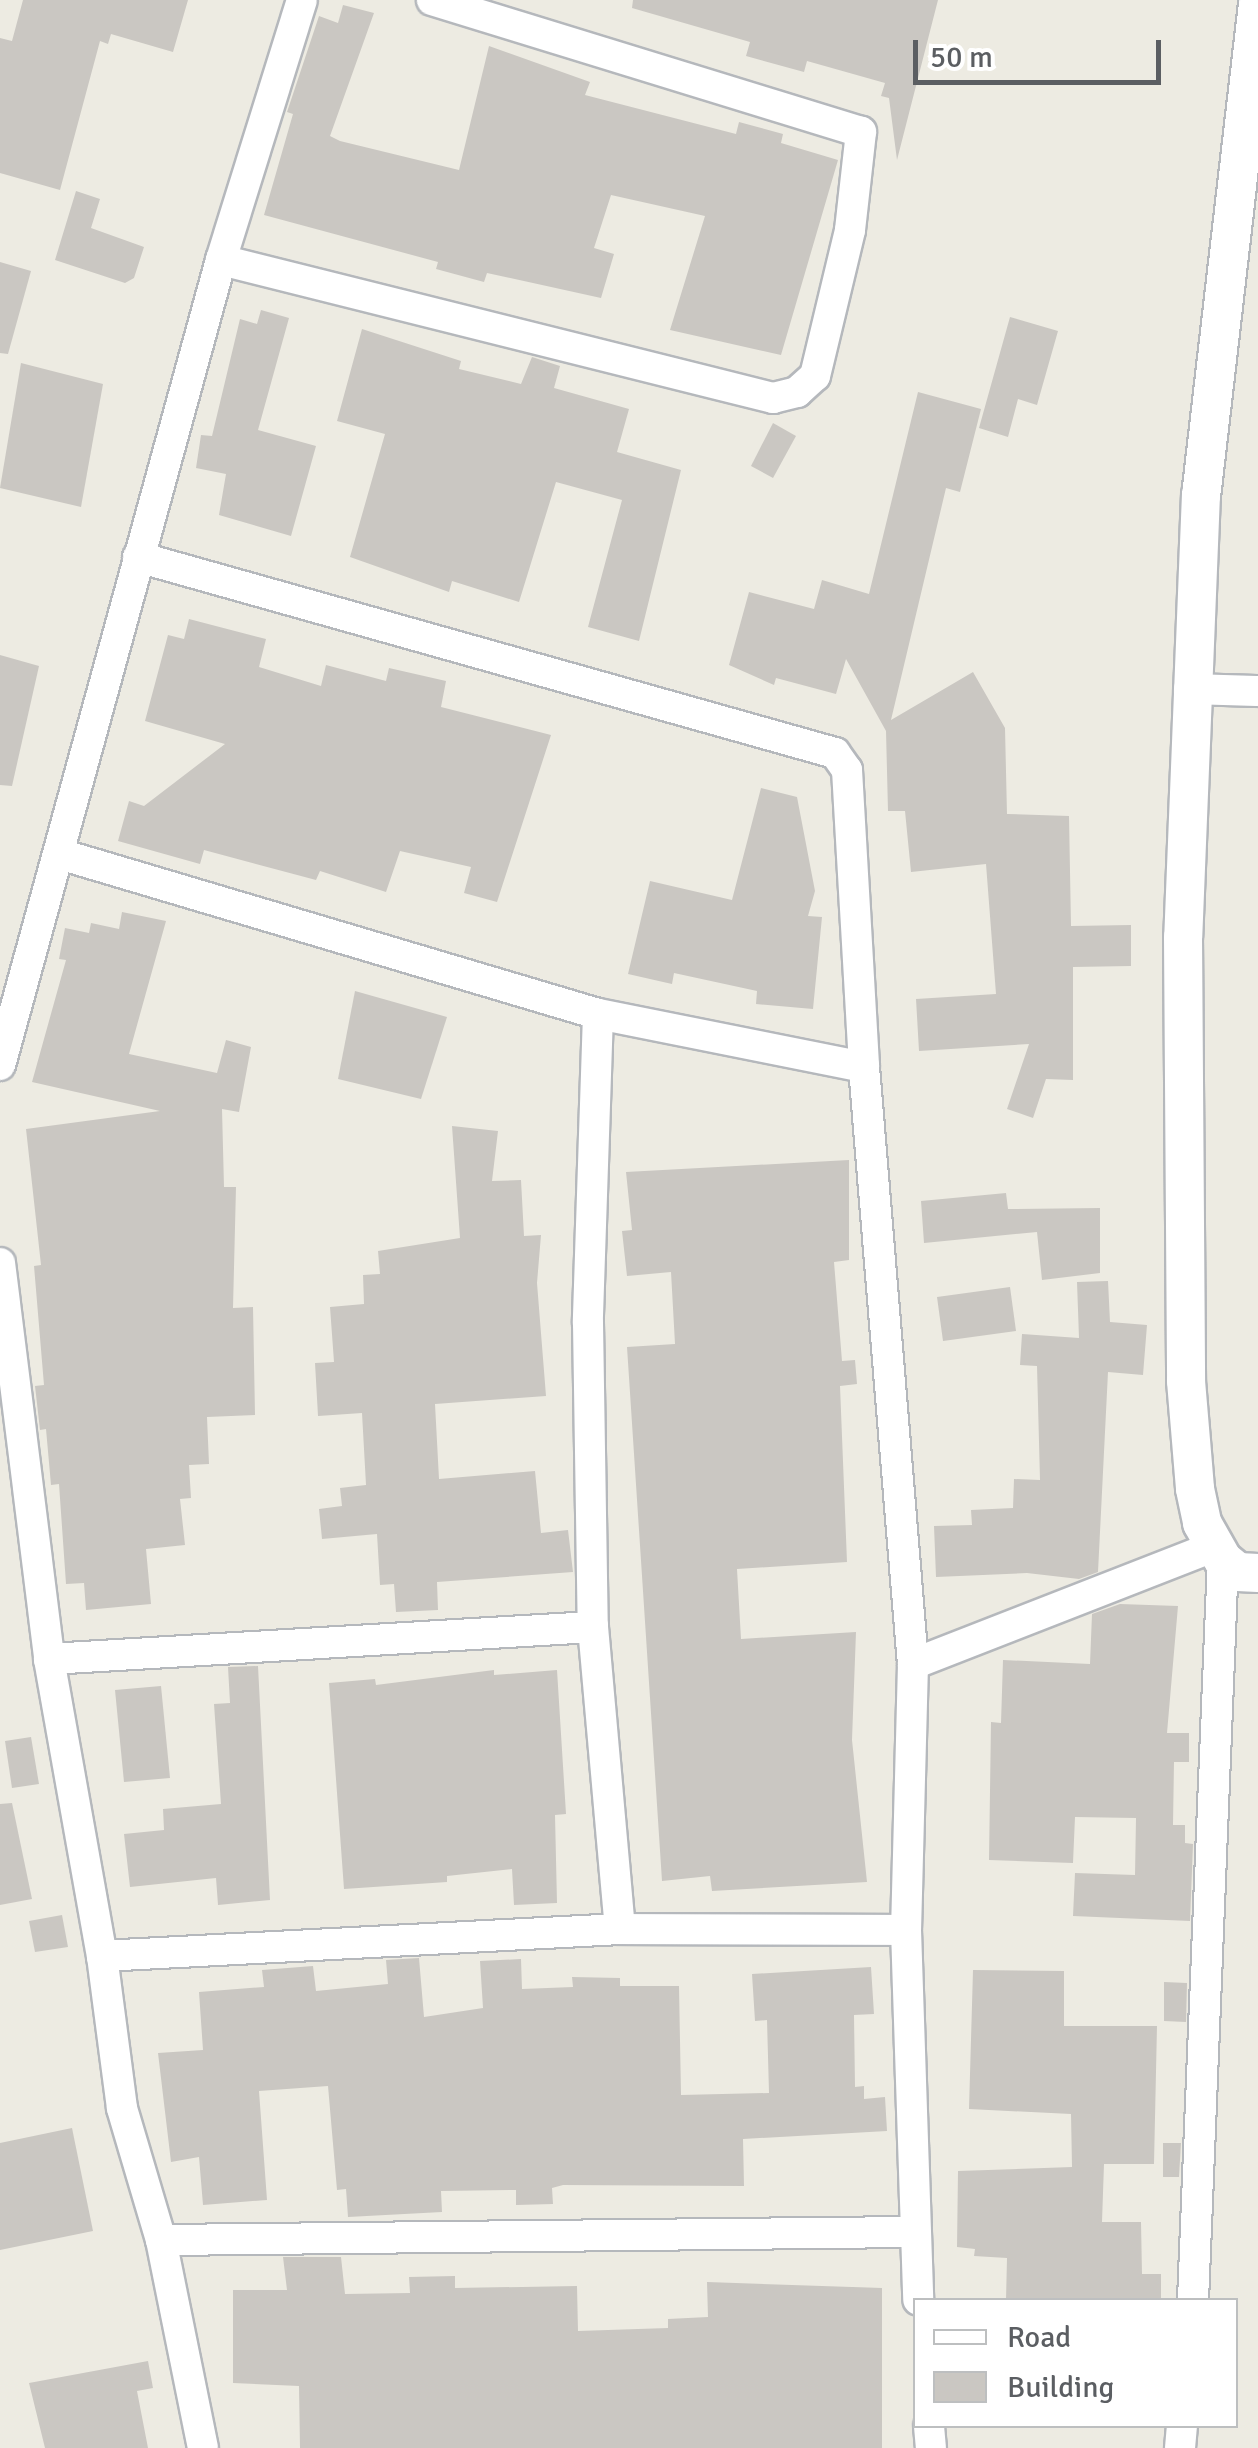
<!DOCTYPE html>
<html>
<head>
<meta charset="utf-8">
<style>
  body { margin:0 }
  #map { position:relative; width:1258px; height:2448px; overflow:hidden; background:#edebe2; font-family:Signika,sans-serif }
  div>[style] { position:absolute }
  .building>* { inset:0; background:#cac7c2 }
  .roads { filter:drop-shadow(2px 0 #b5b8bc) drop-shadow(-2px 0 #b5b8bc) drop-shadow(0 2px #b5b8bc) drop-shadow(0 -2px #b5b8bc) }
  .minor>* { height:30px; margin:-15px; padding:0 15px; transform-origin:15px; border-radius:15px; background:#fff }
  .tertiary>* { height:38px; margin:-19px; padding:0 19px; transform-origin:19px; border-radius:19px; background:#fff }
  span { translate:-50% -50%; white-space:nowrap; text-align:center; line-height:1.15; -webkit-text-stroke:10px #fff; paint-order:stroke }
  .legend { position:absolute; left:913px; top:2298px; width:325px; height:130px; box-sizing:border-box; background:#fff; border:2px solid #bdbfc0; margin:0; padding:12px 18px; list-style:none; font-size:30px; color:#5b5e62 }
  .legend li { display:flex; align-items:center; gap:20px; height:50px }
  .legend b { width:50px; border:2px solid #bdbfc0 }
  .scale { position:absolute; left:913px; top:40px; width:248px; height:45px; box-sizing:border-box; border:5px solid #5b5e62; border-top:0; padding-left:12px; font-size:30px; line-height:35px; white-space:nowrap; color:#5b5e62; -webkit-text-stroke:8px #fff; paint-order:stroke }
</style>
</head>
<body>
<div id="map">
  <div class="building">
    <div style="clip-path:polygon(23px 0,188px 0,173px 52px,111px 34px,108px 44px,100px 41px,60px 190px,0 173px,0 38px,12px 41px)"></div>
    <div style="clip-path:polygon(633px 0,938px 0,897px 160px,889px 98px,881px 96px,885px 83px,807px 61px,804px 72px,746px 56px,750px 42px,632px 8px)"></div>
    <div style="clip-path:polygon(343px 5px,374px 13px,330px 136px,340px 141px,459px 170px,489px 46px,590px 82px,585px 95px,736px 134px,739px 122px,783px 134px,781px 143px,838px 160px,781px 355px,670px 330px,705px 216px,611px 195px,594px 248px,614px 254px,601px 298px,487px 273px,484px 282px,436px 269px,438px 262px,264px 215px,293px 114px,287px 112px,319px 16px,338px 23px)"></div>
    <div style="clip-path:polygon(76px 191px,100px 199px,91px 228px,144px 247px,134px 278px,125px 283px,55px 260px)"></div>
    <div style="clip-path:polygon(0 262px,31px 271px,8px 354px,0 353px)"></div>
    <div style="clip-path:polygon(261px 310px,289px 318px,258px 430px,316px 446px,291px 536px,219px 515px,226px 474px,196px 468px,201px 435px,212px 436px,240px 319px,257px 324px)"></div>
    <div style="clip-path:polygon(1010px 317px,1058px 331px,1037px 405px,1018px 399px,1008px 437px,979px 428px)"></div>
    <div style="clip-path:polygon(362px 329px,461px 361px,459px 369px,521px 384px,532px 357px,560px 366px,554px 388px,629px 409px,617px 452px,681px 470px,639px 641px,588px 627px,622px 500px,556px 482px,519px 602px,452px 581px,449px 592px,350px 557px,385px 434px,337px 421px)"></div>
    <div style="clip-path:polygon(21px 363px,103px 384px,81px 507px,0 488px)"></div>
    <div style="clip-path:polygon(918px 392px,981px 409px,960px 492px,946px 488px,891px 720px,973px 672px,1005px 728px,1007px 814px,1069px 816px,1071px 926px,1131px 925px,1131px 966px,1073px 967px,1073px 1080px,1046px 1079px,1033px 1118px,1007px 1109px,1029px 1044px,919px 1051px,916px 999px,996px 994px,986px 864px,911px 872px,905px 811px,888px 811px,886px 731px,846px 659px,836px 694px,776px 678px,774px 685px,729px 665px,749px 592px,814px 609px,822px 580px,869px 594px)"></div>
    <div style="clip-path:polygon(773px 423px,796px 436px,773px 478px,751px 466px)"></div>
    <div style="clip-path:polygon(189px 619px,266px 639px,259px 667px,321px 686px,326px 665px,386px 681px,389px 668px,446px 681px,441px 707px,551px 735px,497px 902px,464px 893px,471px 867px,400px 851px,386px 892px,320px 871px,316px 880px,204px 850px,200px 864px,118px 841px,129px 801px,144px 806px,225px 744px,145px 721px,168px 635px,184px 639px)"></div>
    <div style="clip-path:polygon(0 655px,39px 666px,12px 786px,0 785px)"></div>
    <div style="clip-path:polygon(761px 788px,797px 797px,815px 891px,808px 916px,822px 917px,813px 1009px,756px 1004px,757px 991px,674px 973px,672px 984px,628px 974px,650px 881px,732px 900px)"></div>
    <div style="clip-path:polygon(122px 912px,166px 921px,129px 1054px,217px 1073px,226px 1040px,251px 1047px,239px 1112px,222px 1109px,224px 1187px,236px 1187px,233px 1308px,253px 1307px,255px 1415px,207px 1417px,209px 1464px,189px 1465px,191px 1498px,180px 1499px,185px 1545px,146px 1549px,151px 1604px,86px 1610px,84px 1583px,66px 1584px,59px 1484px,51px 1485px,46px 1429px,40px 1430px,35px 1386px,44px 1385px,34px 1266px,41px 1265px,26px 1129px,160px 1111px,32px 1082px,66px 960px,59px 959px,65px 928px,89px 933px,91px 923px,119px 929px)"></div>
    <div style="clip-path:polygon(355px 991px,447px 1017px,421px 1099px,338px 1079px)"></div>
    <div style="clip-path:polygon(452px 1126px,498px 1131px,492px 1181px,521px 1180px,524px 1236px,541px 1235px,537px 1283px,546px 1396px,435px 1404px,439px 1479px,535px 1471px,541px 1533px,568px 1530px,573px 1572px,437px 1582px,438px 1610px,396px 1612px,394px 1584px,380px 1585px,377px 1534px,322px 1539px,319px 1509px,342px 1506px,340px 1488px,366px 1485px,362px 1413px,318px 1416px,315px 1363px,334px 1362px,330px 1307px,364px 1304px,363px 1275px,380px 1274px,378px 1251px,460px 1238px)"></div>
    <div style="clip-path:polygon(849px 1160px,849px 1260px,834px 1262px,842px 1361px,855px 1360px,857px 1384px,840px 1386px,847px 1562px,737px 1569px,741px 1639px,856px 1632px,852px 1740px,867px 1882px,712px 1891px,710px 1876px,662px 1881px,627px 1347px,675px 1344px,671px 1272px,627px 1276px,622px 1231px,632px 1230px,626px 1172px)"></div>
    <div style="clip-path:polygon(1006px 1193px,1008px 1209px,1100px 1208px,1100px 1273px,1042px 1280px,1037px 1232px,924px 1243px,921px 1201px)"></div>
    <div style="clip-path:polygon(1108px 1281px,1110px 1322px,1147px 1325px,1143px 1375px,1108px 1372px,1098px 1572px,1079px 1579px,1027px 1573px,936px 1577px,934px 1526px,972px 1525px,971px 1510px,1013px 1508px,1014px 1479px,1040px 1480px,1037px 1366px,1020px 1365px,1022px 1334px,1079px 1338px,1077px 1282px)"></div>
    <div style="clip-path:polygon(1010px 1287px,1016px 1331px,943px 1341px,937px 1297px)"></div>
    <div style="clip-path:polygon(1120px 1604px,1178px 1606px,1167px 1733px,1189px 1733px,1189px 1762px,1174px 1762px,1173px 1825px,1185px 1825px,1185px 1843px,1193px 1844px,1190px 1921px,1073px 1916px,1075px 1873px,1135px 1875px,1136px 1818px,1075px 1817px,1073px 1863px,989px 1860px,991px 1722px,1001px 1723px,1003px 1660px,1090px 1664px,1092px 1614px)"></div>
    <div style="clip-path:polygon(258px 1666px,270px 1900px,218px 1905px,216px 1878px,130px 1887px,124px 1834px,164px 1830px,163px 1809px,221px 1804px,214px 1704px,230px 1703px,228px 1667px)"></div>
    <div style="clip-path:polygon(494px 1670px,494px 1675px,557px 1670px,566px 1814px,555px 1815px,557px 1903px,514px 1905px,512px 1869px,447px 1876px,447px 1882px,344px 1889px,329px 1683px,375px 1679px,376px 1685px)"></div>
    <div style="clip-path:polygon(161px 1686px,170px 1778px,124px 1782px,115px 1690px)"></div>
    <div style="clip-path:polygon(31px 1737px,39px 1784px,12px 1788px,5px 1741px)"></div>
    <div style="clip-path:polygon(12px 1803px,32px 1899px,0 1905px,0 1804px)"></div>
    <div style="clip-path:polygon(62px 1915px,68px 1947px,35px 1952px,29px 1921px)"></div>
    <div style="clip-path:polygon(419px 1958px,424px 2017px,483px 2008px,480px 1961px,521px 1959px,522px 1989px,573px 1987px,572px 1977px,620px 1978px,620px 1986px,679px 1986px,681px 2095px,769px 2093px,767px 2020px,755px 2021px,752px 1974px,871px 1967px,874px 2014px,854px 2015px,855px 2087px,864px 2086px,864px 2099px,885px 2097px,887px 2131px,743px 2139px,744px 2186px,563px 2185px,552px 2188px,553px 2204px,516px 2205px,516px 2190px,441px 2191px,442px 2212px,348px 2217px,346px 2189px,337px 2190px,328px 2086px,259px 2091px,267px 2200px,203px 2205px,199px 2157px,171px 2162px,158px 2053px,203px 2050px,199px 1992px,264px 1987px,262px 1970px,313px 1966px,316px 1991px,388px 1984px,386px 1960px)"></div>
    <div style="clip-path:polygon(973px 1970px,1064px 1971px,1064px 2026px,1157px 2026px,1154px 2164px,1104px 2164px,1102px 2222px,1141px 2222px,1142px 2274px,1161px 2274px,1161px 2300px,1006px 2300px,1007px 2258px,974px 2256px,975px 2249px,957px 2247px,958px 2171px,1072px 2167px,1071px 2114px,969px 2109px)"></div>
    <div style="clip-path:polygon(1164px 1982px,1187px 1983px,1186px 2022px,1164px 2021px)"></div>
    <div style="clip-path:polygon(72px 2128px,93px 2231px,0 2250px,0 2143px)"></div>
    <div style="clip-path:polygon(1163px 2143px,1181px 2143px,1179px 2177px,1163px 2177px)"></div>
    <div style="clip-path:polygon(283px 2257px,341px 2257px,345px 2294px,410px 2293px,409px 2277px,455px 2276px,455px 2288px,577px 2286px,578px 2331px,668px 2328px,668px 2319px,708px 2317px,707px 2282px,882px 2288px,882px 2448px,300px 2448px,299px 2386px,233px 2383px,233px 2290px,287px 2290px)"></div>
    <div style="clip-path:polygon(148px 2361px,153px 2388px,137px 2391px,148px 2448px,45px 2448px,29px 2383px)"></div>
  </div>
  <div class="roads">
    <div class="minor">
      <div style="left:221px;top:260px;width:569px;rotate:14.04deg"></div>
      <div style="left:773px;top:398px;width:25px;rotate:-14deg"></div>
      <div style="left:797px;top:392px;width:24px;rotate:-42deg"></div>
      <div style="left:815px;top:376px;width:150px;rotate:-76.5deg"></div>
      <div style="left:850px;top:230px;width:99px;rotate:-83.6deg"></div>
      <div style="left:861px;top:132px;width:449px;rotate:-162.9deg"></div>
      <div style="left:138px;top:557px;width:724px;rotate:15.71deg"></div>
      <div style="left:835px;top:753px;width:21px;rotate:55deg"></div>
      <div style="left:847px;top:770px;width:297px;rotate:86.7deg"></div>
      <div style="left:864px;top:1067px;width:599px;rotate:85.31deg"></div>
      <div style="left:913px;top:1664px;width:266px;rotate:91.5deg"></div>
      <div style="left:906px;top:1930px;width:370px;rotate:88.1deg"></div>
      <div style="left:1189px;top:689px;width:69px;rotate:1.7deg"></div>
      <div style="left:63px;top:855px;width:558px;rotate:16.55deg"></div>
      <div style="left:598px;top:1014px;width:271px;rotate:11.3deg"></div>
      <div style="left:598px;top:1014px;width:309px;rotate:91.9deg"></div>
      <div style="left:588px;top:1323px;width:304px;rotate:89.1deg"></div>
      <div style="left:593px;top:1627px;width:303px;rotate:84.9deg"></div>
      <div style="left:620px;top:1929px;width:286px;rotate:0.2deg"></div>
      <div style="left:0;top:1065px;width:835px;rotate:-74.65deg"></div>
      <div style="left:221px;top:260px;width:272px;rotate:-72.7deg"></div>
      <div style="left:0;top:1263px;width:399px;rotate:82.9deg"></div>
      <div style="left:49px;top:1659px;width:302px;rotate:79.9deg"></div>
      <div style="left:49px;top:1659px;width:545px;rotate:-3.37deg"></div>
      <div style="left:913px;top:1664px;width:322px;rotate:-21.3deg"></div>
      <div style="left:161px;top:2240px;width:138px;rotate:-106.5deg"></div>
      <div style="left:122px;top:2108px;width:153px;rotate:-97.5deg"></div>
      <div style="left:102px;top:1956px;width:519px;rotate:-2.98deg"></div>
      <div style="left:1193px;top:2300px;width:741px;rotate:-87.68deg"></div>
      <div style="left:929px;top:2426px;width:22px;rotate:85deg"></div>
      <div style="left:203px;top:2448px;width:212px;rotate:-101.4deg"></div>
      <div style="left:161px;top:2240px;width:751px;rotate:-0.61deg"></div>
      <div style="left:1180px;top:2448px;width:22px;rotate:-85deg"></div>
    </div>
    <div class="tertiary">
      <div style="left:1258px;top:4px;width:493px;rotate:96.6deg"></div>
      <div style="left:1201px;top:494px;width:443px;rotate:92.3deg"></div>
      <div style="left:1183px;top:937px;width:444px;rotate:89.6deg"></div>
      <div style="left:1186px;top:1381px;width:108px;rotate:85.2deg"></div>
      <div style="left:1195px;top:1489px;width:35px;rotate:78deg"></div>
      <div style="left:1202px;top:1523px;width:43px;rotate:60.4deg"></div>
      <div style="left:1223px;top:1560px;width:19px;rotate:39deg"></div>
      <div style="left:1238px;top:1572px;width:20px;rotate:3deg"></div>
    </div>
  </div>
  <ul class="legend">
  <li><b style="height:12px;background:#fff"></b>Road</li>
  <li><b style="height:28px;background:#cac7c2"></b>Building</li>
  </ul>
  <div class="scale">50 m</div>
</div>
</body>
</html>
